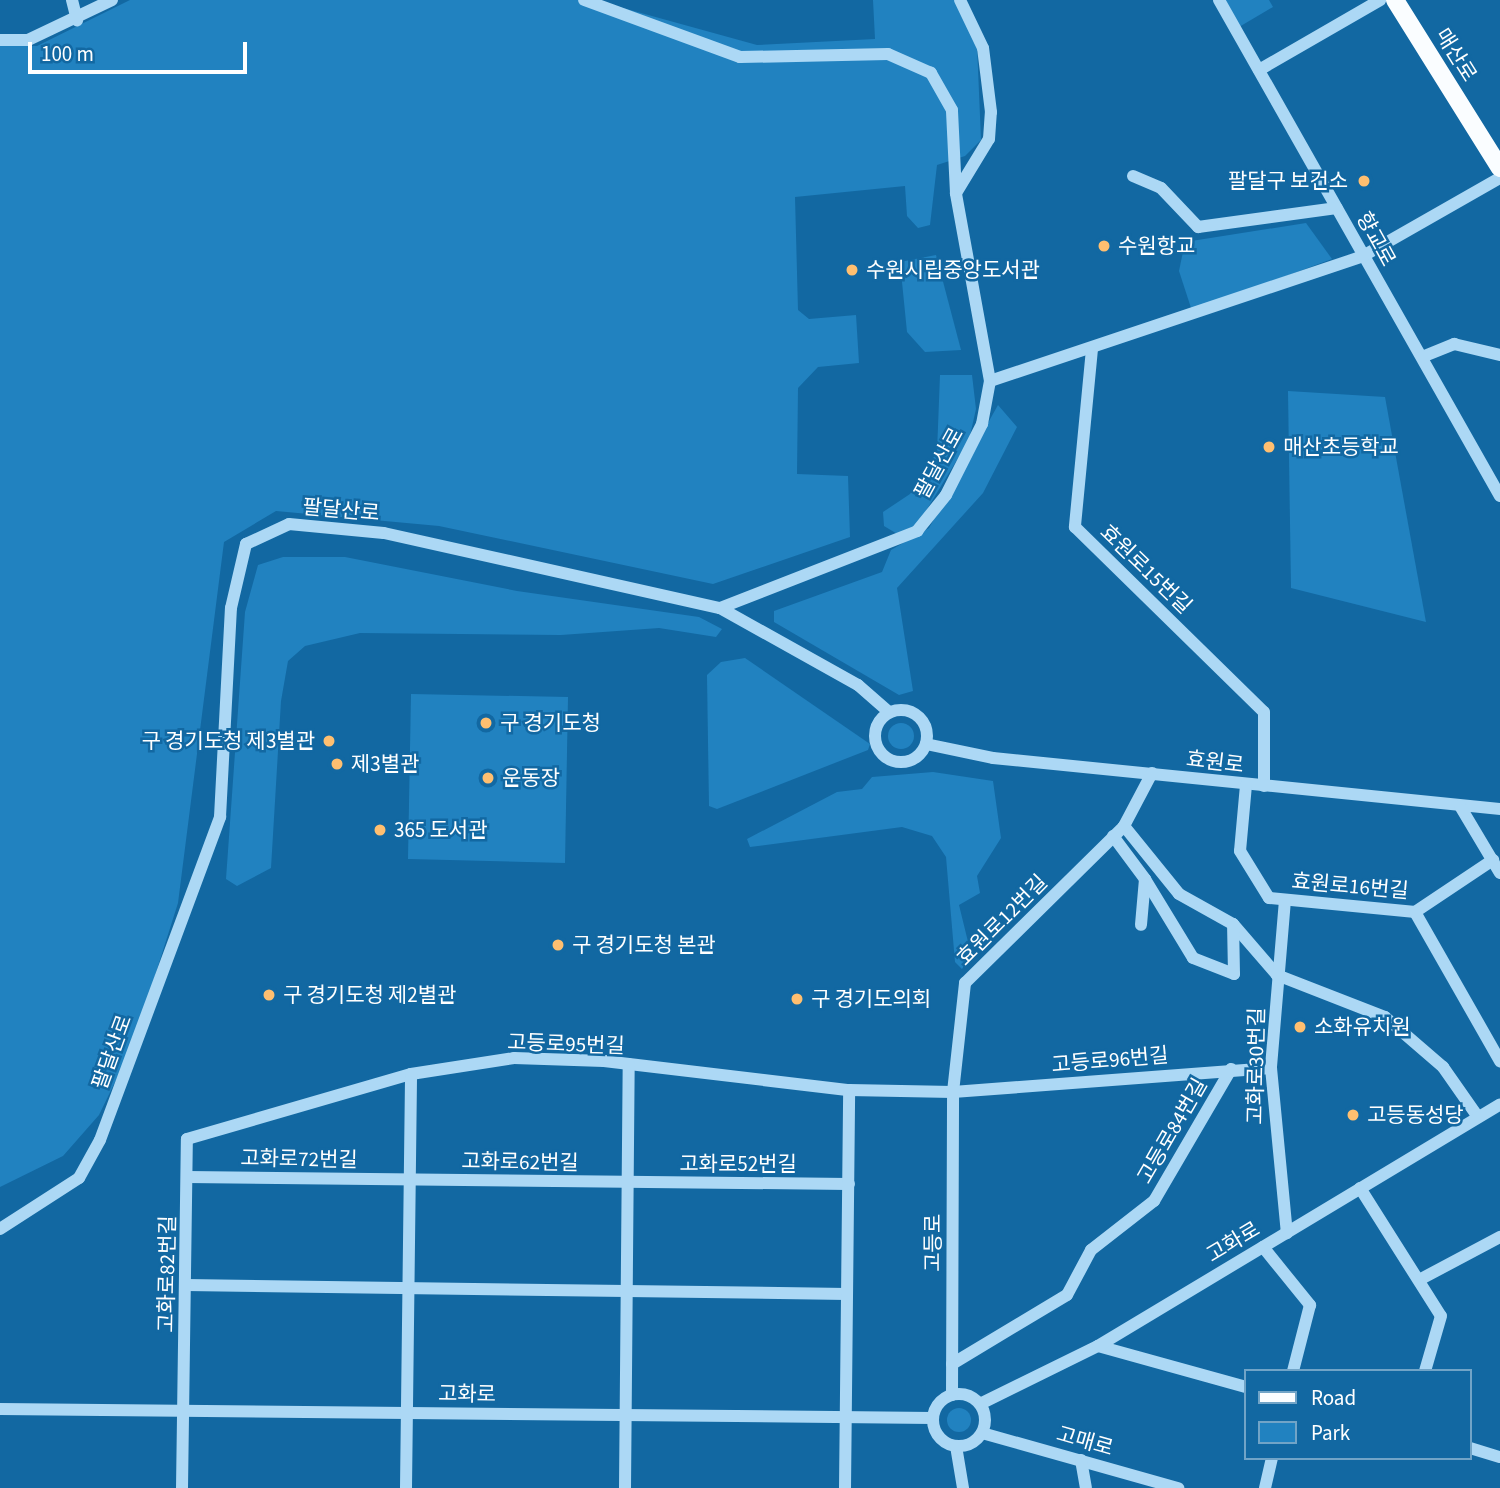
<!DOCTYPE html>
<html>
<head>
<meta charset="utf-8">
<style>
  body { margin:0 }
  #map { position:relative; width:1500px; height:1488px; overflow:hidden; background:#1268a2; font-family:"Source Sans 3","Noto Sans KR",sans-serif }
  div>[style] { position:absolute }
  .green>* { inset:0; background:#2182c0 }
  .round { border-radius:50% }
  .minor>* { height:12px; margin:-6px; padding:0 6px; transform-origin:6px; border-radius:6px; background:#acd8f5 }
  .minor>.ring { margin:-6px; padding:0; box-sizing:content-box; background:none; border:12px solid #acd8f5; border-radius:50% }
  .major>* { height:18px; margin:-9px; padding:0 9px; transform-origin:9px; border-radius:9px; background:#fafdff }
  .dots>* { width:19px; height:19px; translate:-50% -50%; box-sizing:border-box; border:4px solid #1268a2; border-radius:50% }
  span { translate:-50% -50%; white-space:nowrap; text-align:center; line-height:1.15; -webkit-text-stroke:5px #1268a2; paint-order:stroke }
  .street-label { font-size:21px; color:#fff }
  .poi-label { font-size:21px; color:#fff }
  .right { translate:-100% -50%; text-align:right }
  .left { translate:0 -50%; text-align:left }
  .legend { position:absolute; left:1244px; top:1369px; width:228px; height:91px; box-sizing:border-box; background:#1268a2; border:2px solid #71a4c7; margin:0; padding:9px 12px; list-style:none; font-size:21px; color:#fff }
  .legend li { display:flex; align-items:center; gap:14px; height:35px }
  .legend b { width:35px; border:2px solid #71a4c7 }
  .scale { position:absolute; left:28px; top:42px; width:219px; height:32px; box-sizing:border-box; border:4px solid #fff; border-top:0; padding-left:9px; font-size:21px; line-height:24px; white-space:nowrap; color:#fff; -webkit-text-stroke:5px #1268a2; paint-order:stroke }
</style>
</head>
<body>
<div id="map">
  <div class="green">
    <div style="clip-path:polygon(130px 0,594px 0,757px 45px,875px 39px,873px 0,957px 0,977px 45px,981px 140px,965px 156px,937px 165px,930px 225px,918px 228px,907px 216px,905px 186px,795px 197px,798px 310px,809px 319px,856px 315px,859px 363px,818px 367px,798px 388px,797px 474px,848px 476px,850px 537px,713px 584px,439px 526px,276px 511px,224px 542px,178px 903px,133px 1045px,99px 1115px,63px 1156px,0 1187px,0 45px,37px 46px)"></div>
    <div style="clip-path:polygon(1223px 0,1269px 0,1273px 7px,1239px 27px)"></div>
    <div style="clip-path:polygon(1306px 223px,1332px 259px,1192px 311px,1179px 271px,1185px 242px)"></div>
    <div style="clip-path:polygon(936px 255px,961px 350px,925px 352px,907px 332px,900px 262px)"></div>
    <div style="clip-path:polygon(940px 375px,972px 375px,976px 409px,969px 440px,915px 529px,899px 535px,884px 526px,883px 512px,910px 494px,937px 452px)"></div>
    <div style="clip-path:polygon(1288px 391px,1385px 397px,1426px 622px,1291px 588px)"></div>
    <div style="clip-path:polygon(998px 405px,1017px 427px,983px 493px,897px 588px,913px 691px,899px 695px,774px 622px,774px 611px,882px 572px,891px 550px,929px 528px)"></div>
    <div style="clip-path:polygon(283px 557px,345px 557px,517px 591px,699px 617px,722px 629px,716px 637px,659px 628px,561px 635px,360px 633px,305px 646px,288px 661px,281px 701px,271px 868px,237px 886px,226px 879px,245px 612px,258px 565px)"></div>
    <div style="clip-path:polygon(745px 658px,870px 744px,868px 750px,717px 809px,709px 806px,707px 675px,721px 662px)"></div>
    <div style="clip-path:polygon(411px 694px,568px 697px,565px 863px,408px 859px)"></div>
    <div class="round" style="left:888px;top:723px;width:26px;height:26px"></div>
    <div style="clip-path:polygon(933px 772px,993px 781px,1001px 838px,977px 876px,980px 893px,959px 905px,971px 954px,962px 969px,955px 962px,946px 857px,932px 836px,902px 827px,750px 847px,747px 839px,837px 792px,862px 789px,872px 777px)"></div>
    <div class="round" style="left:947px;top:1408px;width:24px;height:24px"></div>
  </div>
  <div class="minor">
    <div style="left:72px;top:0;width:21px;rotate:76deg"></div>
    <div style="left:1219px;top:0;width:570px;rotate:60.47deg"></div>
    <div style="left:0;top:40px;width:28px"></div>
    <div style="left:28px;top:40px;width:93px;rotate:-25.5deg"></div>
    <div style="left:1259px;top:70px;width:140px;rotate:-30deg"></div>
    <div style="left:1133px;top:176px;width:30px;rotate:23deg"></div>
    <div style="left:1161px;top:188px;width:54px;rotate:46.5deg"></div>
    <div style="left:1198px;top:227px;width:140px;rotate:-7.8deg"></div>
    <div style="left:956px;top:193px;width:63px;rotate:-58.6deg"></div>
    <div style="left:989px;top:139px;width:27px;rotate:-86deg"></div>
    <div style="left:991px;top:112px;width:64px;rotate:-97.1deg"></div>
    <div style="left:983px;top:48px;width:53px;rotate:-115.6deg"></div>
    <div style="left:1092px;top:349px;width:179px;rotate:95.5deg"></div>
    <div style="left:1075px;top:527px;width:264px;rotate:44.4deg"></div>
    <div style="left:1264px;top:712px;width:74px;rotate:90deg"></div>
    <div style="left:1422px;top:357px;width:35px;rotate:-22deg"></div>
    <div style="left:1454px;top:344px;width:47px;rotate:13.4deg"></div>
    <div style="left:990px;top:381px;width:393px;rotate:-18.5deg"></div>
    <div style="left:1363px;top:256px;width:158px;rotate:-29.7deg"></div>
    <div style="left:720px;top:608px;width:158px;rotate:29.2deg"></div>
    <div style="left:858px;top:685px;width:41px;rotate:41.1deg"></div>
    <div class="ring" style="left:875px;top:710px;width:40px;height:40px"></div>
    <div style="left:926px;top:744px;width:68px;rotate:11.8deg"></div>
    <div style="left:993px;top:758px;width:510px;rotate:5.74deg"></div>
    <div style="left:1246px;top:785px;width:66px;rotate:95.2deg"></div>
    <div style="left:1240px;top:851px;width:55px;rotate:58.3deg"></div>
    <div style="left:1269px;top:898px;width:147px;rotate:5.5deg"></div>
    <div style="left:1415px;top:912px;width:94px;rotate:-33.7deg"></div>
    <div style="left:1460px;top:806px;width:78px;rotate:59.2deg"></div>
    <div style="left:1124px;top:826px;width:87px;rotate:51deg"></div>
    <div style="left:1179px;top:894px;width:62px;rotate:29.1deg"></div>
    <div style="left:1233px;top:924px;width:67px;rotate:49.2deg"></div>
    <div style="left:1277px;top:975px;width:116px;rotate:21.3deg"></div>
    <div style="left:1385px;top:1017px;width:77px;rotate:40.8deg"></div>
    <div style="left:1443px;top:1067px;width:61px;rotate:55deg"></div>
    <div style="left:1113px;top:836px;width:54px;rotate:53.3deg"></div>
    <div style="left:1145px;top:879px;width:46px;rotate:95deg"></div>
    <div style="left:1145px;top:879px;width:92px;rotate:58.7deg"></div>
    <div style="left:1193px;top:958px;width:44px;rotate:21.3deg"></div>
    <div style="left:1234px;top:974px;width:50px;rotate:-91.1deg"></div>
    <div style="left:1285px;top:900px;width:169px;rotate:94.8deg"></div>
    <div style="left:1271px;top:1068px;width:166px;rotate:84.5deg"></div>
    <div style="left:1415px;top:912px;width:172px;rotate:60.3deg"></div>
    <div style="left:187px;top:1177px;width:662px;rotate:0.61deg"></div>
    <div style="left:1360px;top:1188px;width:151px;rotate:57.7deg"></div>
    <div style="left:1441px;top:1316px;width:57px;rotate:106.2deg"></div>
    <div style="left:0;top:1229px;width:94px;rotate:-32.8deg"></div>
    <div style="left:79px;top:1178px;width:43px;rotate:-61.1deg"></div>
    <div style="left:100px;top:1140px;width:345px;rotate:-69.6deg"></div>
    <div style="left:220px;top:817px;width:209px;rotate:-87deg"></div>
    <div style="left:231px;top:608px;width:66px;rotate:-76.8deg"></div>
    <div style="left:246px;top:544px;width:47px;rotate:-24.9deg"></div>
    <div style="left:289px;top:524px;width:95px;rotate:5.4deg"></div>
    <div style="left:384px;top:533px;width:344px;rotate:12.6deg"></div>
    <div style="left:720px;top:608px;width:212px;rotate:-21.3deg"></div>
    <div style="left:917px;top:531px;width:46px;rotate:-51.1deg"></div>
    <div style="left:946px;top:495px;width:80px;rotate:-63.1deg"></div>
    <div style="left:982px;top:424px;width:44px;rotate:-79.5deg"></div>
    <div style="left:990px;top:381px;width:191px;rotate:-100.3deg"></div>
    <div style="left:956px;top:193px;width:83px;rotate:-92.8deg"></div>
    <div style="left:952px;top:110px;width:43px;rotate:-119.6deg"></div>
    <div style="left:931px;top:73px;width:47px;rotate:-156.2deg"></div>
    <div style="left:888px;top:54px;width:148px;rotate:178.8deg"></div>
    <div style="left:740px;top:57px;width:166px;rotate:-159.9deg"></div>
    <div style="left:1263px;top:1247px;width:75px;rotate:51deg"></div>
    <div style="left:1310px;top:1305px;width:68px;rotate:104.4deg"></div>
    <div style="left:1419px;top:1280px;width:92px;rotate:-28deg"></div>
    <div style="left:186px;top:1285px;width:661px;rotate:0.78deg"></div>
    <div style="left:1098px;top:1346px;width:154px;rotate:15.5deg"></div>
    <div style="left:952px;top:1364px;width:134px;rotate:-31deg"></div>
    <div style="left:1067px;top:1295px;width:51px;rotate:-61.9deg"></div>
    <div style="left:1091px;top:1250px;width:80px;rotate:-37.9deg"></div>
    <div style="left:1154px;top:1201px;width:153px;rotate:-59.7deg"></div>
    <div class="ring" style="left:933px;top:1394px;width:40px;height:40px"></div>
    <div style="left:952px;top:1395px;width:303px;rotate:-89.8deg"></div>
    <div style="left:953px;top:1092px;width:110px;rotate:-83.7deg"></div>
    <div style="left:965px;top:983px;width:223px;rotate:-44.6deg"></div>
    <div style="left:1124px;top:826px;width:60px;rotate:-62.2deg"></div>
    <div style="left:980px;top:1404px;width:131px;rotate:-26.2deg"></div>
    <div style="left:1098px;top:1346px;width:469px;rotate:-31deg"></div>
    <div style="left:0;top:1409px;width:933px;rotate:0.55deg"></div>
    <div style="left:982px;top:1433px;width:204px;rotate:15.7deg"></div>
    <div style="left:956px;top:1446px;width:43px;rotate:80.5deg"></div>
    <div style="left:1470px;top:1448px;width:31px;rotate:17deg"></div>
    <div style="left:1081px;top:1460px;width:28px;rotate:80deg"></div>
    <div style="left:182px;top:1488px;width:349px;rotate:-89.2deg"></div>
    <div style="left:187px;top:1139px;width:233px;rotate:-16.2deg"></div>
    <div style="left:411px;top:1074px;width:104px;rotate:-8.8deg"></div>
    <div style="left:514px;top:1058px;width:90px;rotate:1.9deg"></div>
    <div style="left:604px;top:1061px;width:247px;rotate:6.8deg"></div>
    <div style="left:849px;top:1090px;width:104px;rotate:1.1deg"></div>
    <div style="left:953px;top:1092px;width:319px;rotate:-4.3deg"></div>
    <div style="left:406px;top:1488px;width:414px;rotate:-89.3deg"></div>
    <div style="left:625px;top:1488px;width:424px;rotate:-89.5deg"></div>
    <div style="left:845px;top:1488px;width:398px;rotate:-89.4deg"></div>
    <div style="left:1265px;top:1488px;width:31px;rotate:-77deg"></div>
  </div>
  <div class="major">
    <div style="left:1395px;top:0;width:198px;rotate:58deg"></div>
  </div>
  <div class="dots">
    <div style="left:1364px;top:181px;background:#ffbf70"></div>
    <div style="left:1104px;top:246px;background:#ffbf70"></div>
    <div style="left:852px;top:270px;background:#ffbf70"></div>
    <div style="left:1269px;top:447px;background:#ffbf70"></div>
    <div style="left:486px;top:723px;background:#ffbf70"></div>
    <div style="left:329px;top:741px;background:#ffbf70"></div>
    <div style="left:337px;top:764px;background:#ffbf70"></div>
    <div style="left:488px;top:778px;background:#ffbf70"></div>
    <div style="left:380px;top:830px;background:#ffbf70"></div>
    <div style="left:558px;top:945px;background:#ffbf70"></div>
    <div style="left:269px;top:995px;background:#ffbf70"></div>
    <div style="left:797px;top:999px;background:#ffbf70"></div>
    <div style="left:1300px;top:1027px;background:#ffbf70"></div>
    <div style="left:1353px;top:1115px;background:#ffbf70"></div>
  </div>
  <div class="street-label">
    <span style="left:1456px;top:55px;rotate:58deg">매산로</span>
    <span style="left:1376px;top:239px;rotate:61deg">향교로</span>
    <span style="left:939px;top:463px;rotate:-61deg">팔달산로</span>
    <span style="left:341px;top:510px;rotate:5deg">팔달산로</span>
    <span style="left:1146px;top:569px;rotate:44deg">효원로15번길</span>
    <span style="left:1215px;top:762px;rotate:7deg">효원로</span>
    <span style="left:1350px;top:886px;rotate:5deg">효원로16번길</span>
    <span style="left:1002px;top:920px;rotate:-45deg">효원로12번길</span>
    <span style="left:566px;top:1044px;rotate:2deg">고등로95번길</span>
    <span style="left:112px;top:1052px;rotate:-70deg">팔달산로</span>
    <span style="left:1110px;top:1060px;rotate:-5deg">고등로96번길</span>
    <span style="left:1256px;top:1066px;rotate:-89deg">고화로30번길</span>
    <span style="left:1172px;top:1131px;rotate:-60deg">고등로84번길</span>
    <span style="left:299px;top:1159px;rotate:1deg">고화로72번길</span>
    <span style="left:520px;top:1162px;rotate:1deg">고화로62번길</span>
    <span style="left:738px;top:1164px">고화로52번길</span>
    <span style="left:1233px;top:1242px;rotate:-31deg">고화로</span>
    <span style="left:933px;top:1243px;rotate:-90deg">고등로</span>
    <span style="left:167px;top:1274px;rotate:-89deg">고화로82번길</span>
    <span style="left:467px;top:1394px;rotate:1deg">고화로</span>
    <span style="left:1085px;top:1441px;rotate:16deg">고매로</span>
  </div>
  <div class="poi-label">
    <span class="right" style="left:1348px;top:181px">팔달구 보건소</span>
    <span class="left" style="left:1118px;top:246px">수원항교</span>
    <span class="left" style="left:866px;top:270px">수원시립중앙도서관</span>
    <span class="left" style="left:1283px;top:447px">매산초등학교</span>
    <span class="left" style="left:500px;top:723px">구 경기도청</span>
    <span class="right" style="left:315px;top:741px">구 경기도청 제3별관</span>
    <span class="left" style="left:351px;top:764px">제3별관</span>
    <span class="left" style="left:502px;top:778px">운동장</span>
    <span class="left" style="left:394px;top:830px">365 도서관</span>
    <span class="left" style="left:572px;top:945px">구 경기도청 본관</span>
    <span class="left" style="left:283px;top:995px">구 경기도청 제2별관</span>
    <span class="left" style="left:811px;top:999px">구 경기도의회</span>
    <span class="left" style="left:1314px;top:1027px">소화유치원</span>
    <span class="left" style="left:1367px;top:1115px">고등동성당</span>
  </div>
  <ul class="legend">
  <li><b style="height:9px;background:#fafdff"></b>Road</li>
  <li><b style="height:19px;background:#2182c0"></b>Park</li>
  </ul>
  <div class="scale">100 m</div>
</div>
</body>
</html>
